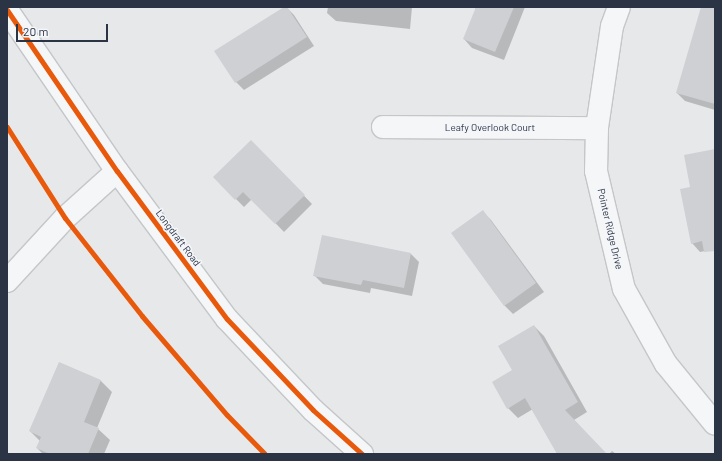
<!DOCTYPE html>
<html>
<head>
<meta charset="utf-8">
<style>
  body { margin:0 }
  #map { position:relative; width:722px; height:461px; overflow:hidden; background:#e6e8ea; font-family:Barlow,sans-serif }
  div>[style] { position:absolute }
  .shadow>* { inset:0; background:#0003 }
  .building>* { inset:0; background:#ced0d3 }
  .roads { filter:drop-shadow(1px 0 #c4c6c8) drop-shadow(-1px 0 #c4c6c8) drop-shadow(0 1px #c4c6c8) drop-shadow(0 -1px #c4c6c8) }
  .minor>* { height:22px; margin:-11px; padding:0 11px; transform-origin:11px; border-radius:11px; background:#f5f6f7 }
  .cycleway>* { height:5px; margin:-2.5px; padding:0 2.5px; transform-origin:2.5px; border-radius:2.5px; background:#e8590c }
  span { translate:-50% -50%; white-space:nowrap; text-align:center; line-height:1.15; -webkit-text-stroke:3.5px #f4f6f9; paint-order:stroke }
  .street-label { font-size:10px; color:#2b3445 }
  .frame { position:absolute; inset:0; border:8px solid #2b3445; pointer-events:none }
  .scale { position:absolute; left:16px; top:24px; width:92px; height:18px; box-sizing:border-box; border:2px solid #2b3445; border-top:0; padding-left:5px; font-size:12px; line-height:14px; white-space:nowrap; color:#2b3445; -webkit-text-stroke:3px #f4f6f9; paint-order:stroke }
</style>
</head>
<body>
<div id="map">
  <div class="shadow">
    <div style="clip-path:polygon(286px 7px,294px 15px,314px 46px,244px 90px,236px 82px)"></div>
    <div style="clip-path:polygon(328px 7px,412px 7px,410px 29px,336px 21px,327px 13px)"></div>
    <div style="clip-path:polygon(474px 7px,525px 7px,504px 60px,472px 48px,464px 39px,476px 9px)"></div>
    <div style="clip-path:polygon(715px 25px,715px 110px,685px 101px,677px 93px)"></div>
    <div style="clip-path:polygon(251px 141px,312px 204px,284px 232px,252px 199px,244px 207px,214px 177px)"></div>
    <div style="clip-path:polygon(715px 150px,715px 249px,700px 252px,692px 243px,691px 187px)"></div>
    <div style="clip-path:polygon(483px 212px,491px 220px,544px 292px,513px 314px,505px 306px,453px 234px)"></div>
    <div style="clip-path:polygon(411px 254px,419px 262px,412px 296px,371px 288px,370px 293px,323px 284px,314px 275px)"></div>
    <div style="clip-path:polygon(534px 326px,544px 336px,587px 412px,574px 420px,606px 454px,558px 454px,533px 409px,518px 418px,508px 408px,514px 370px)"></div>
    <div style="clip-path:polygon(59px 363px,101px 381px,112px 392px,97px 428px,110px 440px,104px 454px,43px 454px,37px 448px,40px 441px,30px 431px)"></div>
    <div style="clip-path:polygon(612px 451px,616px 454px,609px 454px)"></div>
  </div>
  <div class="building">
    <div style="clip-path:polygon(284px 7px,287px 7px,307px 37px,235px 83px,214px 51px)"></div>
    <div style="clip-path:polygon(476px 7px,514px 7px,495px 52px,463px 39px)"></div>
    <div style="clip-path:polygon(701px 7px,715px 7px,715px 104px,676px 93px)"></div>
    <div style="clip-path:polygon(251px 140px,305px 195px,275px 224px,243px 192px,235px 200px,213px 177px)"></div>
    <div style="clip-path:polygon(715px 149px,715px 251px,704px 252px,702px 241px,691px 244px,680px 189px,690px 187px,684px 155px)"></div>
    <div style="clip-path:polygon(483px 210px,536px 283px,504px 306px,451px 233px)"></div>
    <div style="clip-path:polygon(322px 235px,411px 253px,404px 288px,363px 280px,361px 285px,313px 276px)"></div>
    <div style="clip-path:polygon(534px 325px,578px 402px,565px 410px,607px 454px,557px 454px,525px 398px,507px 409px,492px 382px,512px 370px,498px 346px)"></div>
    <div style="clip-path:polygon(59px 362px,101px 380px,84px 422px,99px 428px,88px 454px,50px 454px,36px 448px,41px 437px,29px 431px)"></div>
  </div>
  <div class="roads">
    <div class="minor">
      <div style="left:619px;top:7px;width:20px;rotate:110deg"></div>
      <div style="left:612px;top:26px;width:103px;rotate:98.4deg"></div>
      <div style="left:597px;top:128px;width:43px;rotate:91.3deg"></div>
      <div style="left:596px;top:171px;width:121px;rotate:76.7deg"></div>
      <div style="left:624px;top:289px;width:86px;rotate:60.8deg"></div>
      <div style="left:666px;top:364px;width:77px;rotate:50.8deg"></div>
      <div style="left:7px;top:10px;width:195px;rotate:55.7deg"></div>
      <div style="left:117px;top:171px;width:184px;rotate:53.4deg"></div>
      <div style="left:227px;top:319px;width:125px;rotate:46.6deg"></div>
      <div style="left:313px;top:410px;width:66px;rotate:41.9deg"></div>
      <div style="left:383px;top:127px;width:214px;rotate:0.3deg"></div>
      <div style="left:7px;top:281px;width:86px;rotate:-47.4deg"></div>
      <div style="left:65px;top:218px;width:70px;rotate:-42.1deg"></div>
    </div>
  </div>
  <div class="cycleway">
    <div style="left:7px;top:10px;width:195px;rotate:55.7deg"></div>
    <div style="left:117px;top:171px;width:184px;rotate:53.4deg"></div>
    <div style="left:227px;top:319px;width:125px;rotate:46.6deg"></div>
    <div style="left:313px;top:410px;width:66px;rotate:41.9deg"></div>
    <div style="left:7px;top:127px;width:108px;rotate:57.5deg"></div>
    <div style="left:65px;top:218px;width:125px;rotate:51.8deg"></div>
    <div style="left:142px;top:316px;width:130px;rotate:49.4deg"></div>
    <div style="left:227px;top:415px;width:54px;rotate:45.7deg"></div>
  </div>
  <div class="street-label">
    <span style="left:490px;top:128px">Leafy Overlook Court</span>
    <span style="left:610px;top:229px;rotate:77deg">Pointer Ridge Drive</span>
    <span style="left:178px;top:238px;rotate:53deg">Longdraft Road</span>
  </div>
  <div class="frame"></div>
  <div class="scale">20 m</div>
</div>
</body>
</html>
